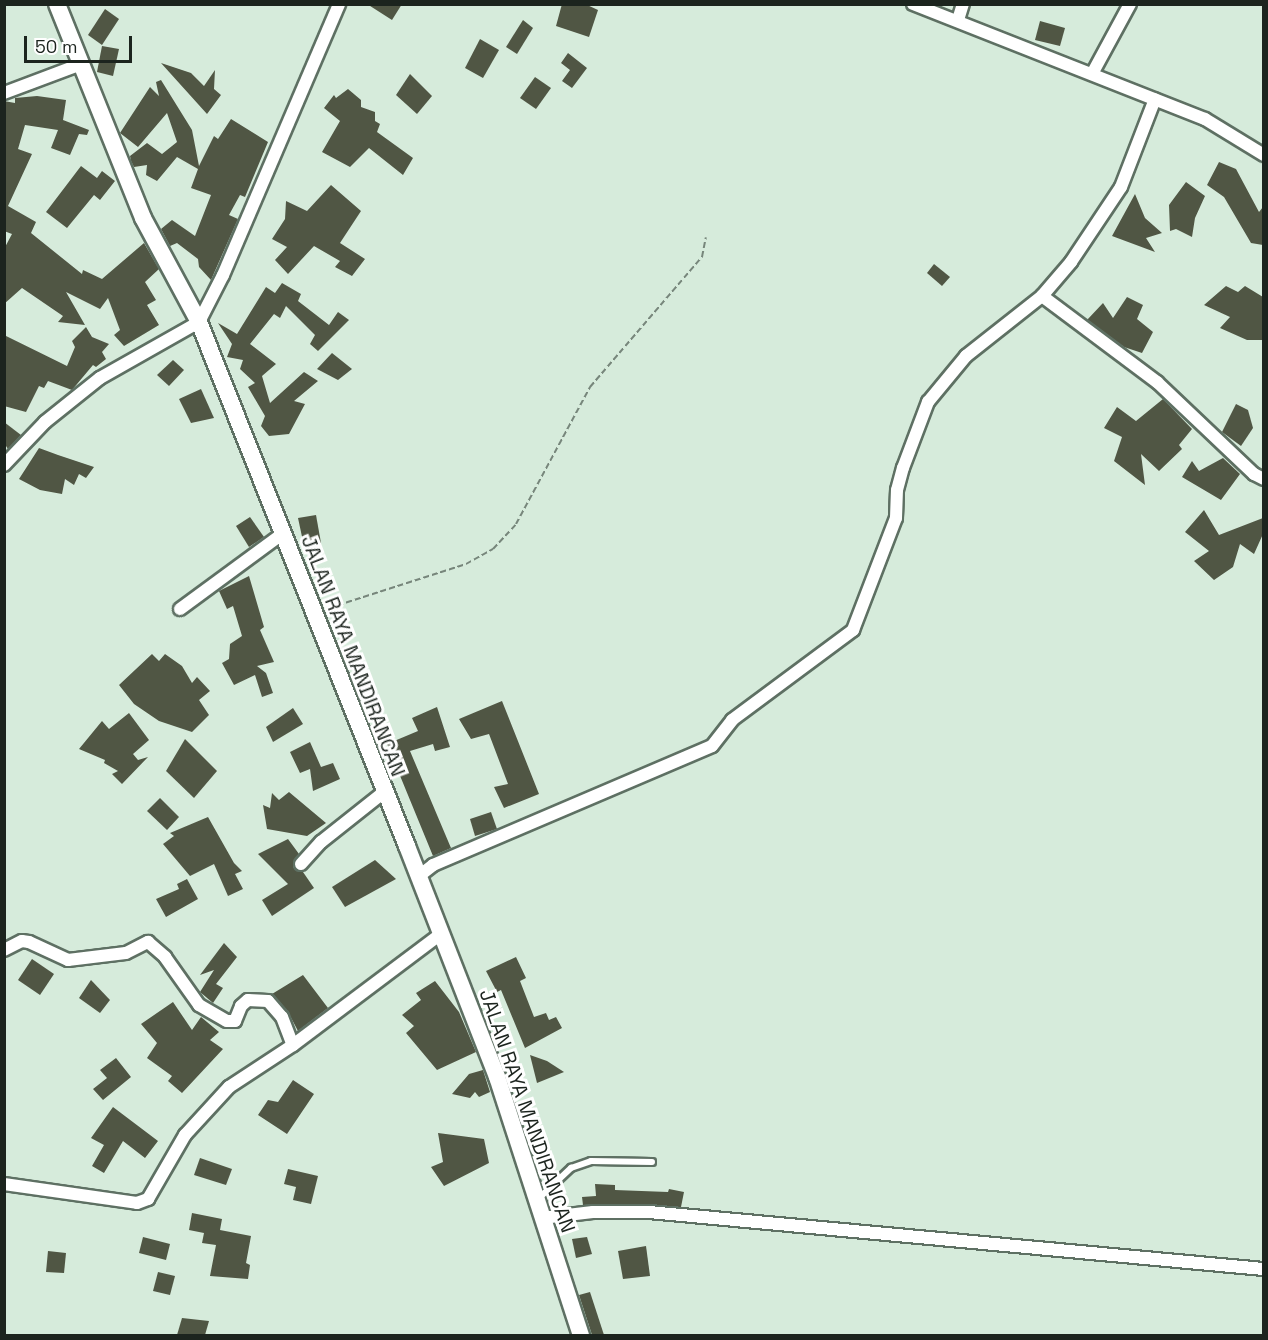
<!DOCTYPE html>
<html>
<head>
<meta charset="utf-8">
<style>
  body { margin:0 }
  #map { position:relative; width:1268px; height:1340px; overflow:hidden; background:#d6ebdb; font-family:"Space Grotesk",sans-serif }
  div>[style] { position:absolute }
  .building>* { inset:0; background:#505644 }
  .path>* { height:2px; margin-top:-1px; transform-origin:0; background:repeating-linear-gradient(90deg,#77867b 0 6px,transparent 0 9px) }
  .roads { filter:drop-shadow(2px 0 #5e7063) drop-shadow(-2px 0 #5e7063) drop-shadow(0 2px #5e7063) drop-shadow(0 -2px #5e7063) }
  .lane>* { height:6px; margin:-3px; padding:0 3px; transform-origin:3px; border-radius:3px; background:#fff }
  .street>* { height:12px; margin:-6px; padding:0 6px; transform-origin:6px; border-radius:6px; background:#fff }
  .secondary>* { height:16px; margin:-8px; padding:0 8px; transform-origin:8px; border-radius:8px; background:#fff }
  span { translate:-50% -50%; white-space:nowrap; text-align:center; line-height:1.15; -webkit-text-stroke:6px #fff; paint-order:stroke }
  .street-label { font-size:20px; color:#1c241e }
  .frame { position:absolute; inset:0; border:6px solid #1c241e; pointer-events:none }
  .scale { position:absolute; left:24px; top:36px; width:108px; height:27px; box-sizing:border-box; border:3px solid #1c241e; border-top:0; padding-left:8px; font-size:18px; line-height:21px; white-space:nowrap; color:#1c241e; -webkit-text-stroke:4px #fff; paint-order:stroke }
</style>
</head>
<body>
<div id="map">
  <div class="building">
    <div style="clip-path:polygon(367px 4px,402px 4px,392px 20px)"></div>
    <div style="clip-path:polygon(562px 4px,585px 4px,598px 10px,589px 37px,556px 26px)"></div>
    <div style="clip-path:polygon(105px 9px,119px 19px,102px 45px,88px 35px)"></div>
    <div style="clip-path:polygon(523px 20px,533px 28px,517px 54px,506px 47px)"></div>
    <div style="clip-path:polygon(1040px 21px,1065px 28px,1060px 46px,1035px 40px)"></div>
    <div style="clip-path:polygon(480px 39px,499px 50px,483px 78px,465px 68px)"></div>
    <div style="clip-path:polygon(102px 46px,119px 49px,113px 76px,97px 72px)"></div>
    <div style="clip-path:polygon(568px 53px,587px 68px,572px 88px,562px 81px,570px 70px,561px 63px)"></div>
    <div style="clip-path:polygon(161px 63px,191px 73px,204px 86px,215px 70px,214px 89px,221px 95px,207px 114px)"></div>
    <div style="clip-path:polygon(410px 74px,432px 96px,417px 114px,396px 95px)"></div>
    <div style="clip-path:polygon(535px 77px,551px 88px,536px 109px,520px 98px)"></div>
    <div style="clip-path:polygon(161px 80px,192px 130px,199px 166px,214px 136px,218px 139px,231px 119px,268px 142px,245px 197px,240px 195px,229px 215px,238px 219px,211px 280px,199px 267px,198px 259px,177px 243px,170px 246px,161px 229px,172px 220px,195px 236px,211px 195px,191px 188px,198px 169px,177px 157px,157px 181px,146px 175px,147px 165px,134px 167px,131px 161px,130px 156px,147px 143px,162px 154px,177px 142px,167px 113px,138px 147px,120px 133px,150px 87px,159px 96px,156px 82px)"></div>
    <div style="clip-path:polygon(348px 89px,361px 100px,361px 107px,375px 112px,375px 121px,380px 124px,377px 132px,413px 158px,403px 175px,369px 148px,350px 167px,322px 152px,340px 121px,324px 108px,334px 95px,336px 98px)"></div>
    <div style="clip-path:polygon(37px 96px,66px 100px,63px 120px,89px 130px,87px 135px,79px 134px,70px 155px,51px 148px,58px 130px,25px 125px,18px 149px,32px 154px,8px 206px,36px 222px,31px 233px,82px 274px,83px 270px,102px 279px,144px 243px,159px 269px,145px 282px,156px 300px,147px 305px,159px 325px,124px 346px,114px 335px,120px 330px,108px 298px,100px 309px,66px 292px,85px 325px,58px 322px,63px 316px,22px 288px,4px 304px,4px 249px,12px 234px,4px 231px,4px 101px,15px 103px,15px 98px)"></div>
    <div style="clip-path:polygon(1219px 162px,1236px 169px,1259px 212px,1263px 207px,1263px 245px,1251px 243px,1224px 197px,1207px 185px)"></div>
    <div style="clip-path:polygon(81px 166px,97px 178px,102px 171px,115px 181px,100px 200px,94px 195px,67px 228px,46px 212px)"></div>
    <div style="clip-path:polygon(1186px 182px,1205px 196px,1195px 218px,1192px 237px,1176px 229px,1170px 231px,1169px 205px)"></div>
    <div style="clip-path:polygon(331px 185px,361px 211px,340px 243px,365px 259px,352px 276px,335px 267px,340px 261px,314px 246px,288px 274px,275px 260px,287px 247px,272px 239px,285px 219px,286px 201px,307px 211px)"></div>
    <div style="clip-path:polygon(1135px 194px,1145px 218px,1162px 233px,1146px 238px,1155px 252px,1112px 236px)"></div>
    <div style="clip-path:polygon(934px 264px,950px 277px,942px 286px,927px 273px)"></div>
    <div style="clip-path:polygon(282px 283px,301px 294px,298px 301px,329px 325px,338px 312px,349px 320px,318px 351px,310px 344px,315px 335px,286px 306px,280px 318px,274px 314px,250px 344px,276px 364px,262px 376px,270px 403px,304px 372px,318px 381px,294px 401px,305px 404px,289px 434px,269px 436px,261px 426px,265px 416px,248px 387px,255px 383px,240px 369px,243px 360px,227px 357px,232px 344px,218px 323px,237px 334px,266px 287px,275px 293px)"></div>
    <div style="clip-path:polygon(1226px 286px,1238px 292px,1245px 286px,1263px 297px,1263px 340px,1247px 340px,1220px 328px,1230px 317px,1204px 305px)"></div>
    <div style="clip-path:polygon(1127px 297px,1143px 305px,1137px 319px,1153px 332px,1142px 353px,1124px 347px,1087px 320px,1103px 303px,1113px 318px)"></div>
    <div style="clip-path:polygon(86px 327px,92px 337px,109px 344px,102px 352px,106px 359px,96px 367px,93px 365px,72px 390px,48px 381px,44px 388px,39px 386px,26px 412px,4px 406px,4px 335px,67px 366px,75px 347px,72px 341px)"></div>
    <div style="clip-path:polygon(332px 353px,352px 369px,338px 380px,317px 369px)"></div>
    <div style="clip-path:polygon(173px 360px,184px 370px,169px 386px,157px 375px)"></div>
    <div style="clip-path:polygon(201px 389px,214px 418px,191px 423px,179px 399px)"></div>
    <div style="clip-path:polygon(1163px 399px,1192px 429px,1179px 445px,1182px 449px,1159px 471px,1141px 454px,1145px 485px,1114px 461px,1122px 437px,1104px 428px,1117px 407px,1136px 421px)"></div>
    <div style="clip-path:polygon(1236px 404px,1248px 410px,1253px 428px,1241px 446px,1222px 432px)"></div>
    <div style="clip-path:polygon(4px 422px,21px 435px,8px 449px,4px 443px)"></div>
    <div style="clip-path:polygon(39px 448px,58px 455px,94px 467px,86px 478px,79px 474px,74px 485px,65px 479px,62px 494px,40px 490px,19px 479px)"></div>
    <div style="clip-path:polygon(1223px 458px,1240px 474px,1221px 500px,1182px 477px,1192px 461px,1199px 471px)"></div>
    <div style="clip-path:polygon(1204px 510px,1219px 535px,1263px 518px,1263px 534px,1254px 554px,1240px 544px,1233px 567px,1214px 580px,1194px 561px,1209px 551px,1185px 532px)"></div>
    <div style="clip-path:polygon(316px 515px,321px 543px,304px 546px,298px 518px)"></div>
    <div style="clip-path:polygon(250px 517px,264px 537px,249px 547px,236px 526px)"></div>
    <div style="clip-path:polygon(249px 576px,264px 627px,260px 630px,274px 662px,257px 666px,266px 673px,273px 693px,262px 697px,255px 675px,234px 685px,222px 663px,229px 659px,230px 644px,242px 636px,233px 606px,227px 609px,219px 591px)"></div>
    <div style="clip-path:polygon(152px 654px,159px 661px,165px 654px,182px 666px,192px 683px,197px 677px,210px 691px,199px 700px,209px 715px,192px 732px,159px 721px,134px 704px,119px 685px)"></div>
    <div style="clip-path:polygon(502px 701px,539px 794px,504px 808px,494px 787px,508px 784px,489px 734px,471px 739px,459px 719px)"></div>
    <div style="clip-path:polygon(437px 707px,450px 747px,435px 751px,433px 744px,410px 751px,451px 848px,433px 856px,387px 744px,418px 731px,412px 718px)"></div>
    <div style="clip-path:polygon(293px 708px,303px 724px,273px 742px,266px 727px)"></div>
    <div style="clip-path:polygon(129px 713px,149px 740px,133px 754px,138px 760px,148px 757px,122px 784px,112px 774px,118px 771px,104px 763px,105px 760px,79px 749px,102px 721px,109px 729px)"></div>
    <div style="clip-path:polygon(185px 739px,217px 771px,194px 798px,166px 771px)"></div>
    <div style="clip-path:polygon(310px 742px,321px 767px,333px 763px,340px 779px,313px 791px,310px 769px,300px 773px,290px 752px)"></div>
    <div style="clip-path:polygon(289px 792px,326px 823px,307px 836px,267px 829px,263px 805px,270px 808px,272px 793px,279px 800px)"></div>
    <div style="clip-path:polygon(160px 798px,179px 817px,167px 830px,147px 811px)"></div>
    <div style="clip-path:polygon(491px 812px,497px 829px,475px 836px,470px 819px)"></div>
    <div style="clip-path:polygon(208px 817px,234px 863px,242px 871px,235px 874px,243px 889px,228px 896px,214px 864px,190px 876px,163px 844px,174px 836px,170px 833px)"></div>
    <div style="clip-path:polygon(288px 839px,299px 854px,293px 867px,303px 872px,314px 888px,272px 916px,262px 900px,288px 884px,258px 854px)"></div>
    <div style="clip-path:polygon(375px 860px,396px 879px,345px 907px,332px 887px)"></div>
    <div style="clip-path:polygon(187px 879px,198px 899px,166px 917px,156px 899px,179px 889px,177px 884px)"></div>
    <div style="clip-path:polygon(224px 943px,237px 957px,216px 984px,223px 988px,213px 1003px,200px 992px,214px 970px,200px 975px)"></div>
    <div style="clip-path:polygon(516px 957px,526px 978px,520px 981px,534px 1017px,546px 1013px,549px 1020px,556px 1017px,562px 1028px,525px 1048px,501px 990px,497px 992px,486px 971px)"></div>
    <div style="clip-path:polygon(32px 959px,54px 974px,40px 995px,18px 980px)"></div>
    <div style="clip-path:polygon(303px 975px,328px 1008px,298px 1031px,288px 1012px,272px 994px)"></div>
    <div style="clip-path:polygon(91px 980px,110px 1000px,100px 1013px,79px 998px)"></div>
    <div style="clip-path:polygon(435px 981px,459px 1012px,476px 1052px,437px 1070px,406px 1033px,414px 1026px,402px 1015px,421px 1000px,416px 993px)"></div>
    <div style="clip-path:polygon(173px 1002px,192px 1030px,201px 1017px,219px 1032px,210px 1040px,223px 1049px,182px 1093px,168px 1081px,172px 1076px,147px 1058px,157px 1043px,141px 1024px)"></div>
    <div style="clip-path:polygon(530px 1055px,547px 1061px,564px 1072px,537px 1083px)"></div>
    <div style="clip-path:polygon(116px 1058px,131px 1077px,103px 1100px,93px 1089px,107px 1078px,100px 1070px)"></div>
    <div style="clip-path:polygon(483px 1070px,490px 1092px,479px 1097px,475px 1092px,470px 1098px,452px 1094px,469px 1074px)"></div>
    <div style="clip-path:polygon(293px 1080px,314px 1094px,287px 1134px,258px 1115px,268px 1100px,278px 1102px)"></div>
    <div style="clip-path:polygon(113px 1107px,158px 1141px,145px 1158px,123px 1141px,104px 1173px,92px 1166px,104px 1145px,91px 1138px)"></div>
    <div style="clip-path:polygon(438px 1133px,484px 1139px,489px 1163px,444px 1186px,431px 1167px,443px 1162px)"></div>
    <div style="clip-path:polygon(200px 1158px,232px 1169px,226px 1185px,194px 1175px)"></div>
    <div style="clip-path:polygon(288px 1169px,318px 1176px,311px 1204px,293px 1200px,296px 1187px,284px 1184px)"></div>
    <div style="clip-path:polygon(595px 1184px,615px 1185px,615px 1190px,668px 1192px,669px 1189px,684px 1192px,681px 1207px,583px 1205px,582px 1197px,596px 1196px)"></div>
    <div style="clip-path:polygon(192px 1213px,222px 1219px,220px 1230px,251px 1236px,246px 1263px,250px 1265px,248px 1279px,210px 1276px,216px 1245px,202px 1243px,204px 1233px,189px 1230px)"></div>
    <div style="clip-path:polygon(143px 1237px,170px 1244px,166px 1260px,139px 1253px)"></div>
    <div style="clip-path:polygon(587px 1237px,592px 1254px,576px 1258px,572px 1239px)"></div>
    <div style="clip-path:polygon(646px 1246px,650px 1276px,623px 1279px,618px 1251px)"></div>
    <div style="clip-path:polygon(48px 1251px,66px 1253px,64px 1273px,46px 1272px)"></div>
    <div style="clip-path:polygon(158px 1272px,175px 1276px,170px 1295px,153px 1291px)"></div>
    <div style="clip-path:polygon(590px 1292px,604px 1335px,592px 1335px,579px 1295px)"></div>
    <div style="clip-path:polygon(182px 1318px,209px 1321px,205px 1335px,177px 1335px)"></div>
  </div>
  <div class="path">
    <div style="left:329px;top:608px;width:144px;rotate:-17.8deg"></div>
    <div style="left:466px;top:564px;width:31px;rotate:-29deg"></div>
    <div style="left:493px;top:549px;width:34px;rotate:-47deg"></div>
    <div style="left:516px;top:524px;width:156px;rotate:-61.6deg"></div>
    <div style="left:590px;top:387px;width:172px;rotate:-49.3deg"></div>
    <div style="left:702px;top:257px;width:20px;rotate:-79deg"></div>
  </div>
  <div class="roads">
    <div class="lane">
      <div style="left:537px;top:1200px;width:47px;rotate:-43.3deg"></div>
      <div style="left:571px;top:1168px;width:21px;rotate:-19deg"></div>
      <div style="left:591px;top:1161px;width:61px;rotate:0.9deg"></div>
    </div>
    <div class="street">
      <div style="left:913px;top:4px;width:314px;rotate:21.5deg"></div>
      <div style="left:1205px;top:119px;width:69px;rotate:31.4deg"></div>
      <div style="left:958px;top:20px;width:17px;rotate:-73deg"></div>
      <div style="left:1092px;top:74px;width:80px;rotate:-61.5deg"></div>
      <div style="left:4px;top:93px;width:80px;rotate:-20.5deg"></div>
      <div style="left:1042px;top:296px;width:144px;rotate:36.8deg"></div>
      <div style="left:1157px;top:382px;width:134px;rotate:43.5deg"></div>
      <div style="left:1254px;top:474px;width:11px;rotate:27deg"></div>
      <div style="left:4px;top:465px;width:59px;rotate:-46.4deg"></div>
      <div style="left:45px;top:422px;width:70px;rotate:-38.7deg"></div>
      <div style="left:100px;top:378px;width:114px;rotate:-29.5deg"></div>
      <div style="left:199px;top:322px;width:53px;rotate:-62.9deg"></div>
      <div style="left:223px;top:275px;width:295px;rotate:-66.8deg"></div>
      <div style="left:180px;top:609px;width:127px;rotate:-36.3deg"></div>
      <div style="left:301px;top:864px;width:30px;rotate:-48deg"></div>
      <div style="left:321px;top:842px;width:80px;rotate:-38.4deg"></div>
      <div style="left:419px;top:876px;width:18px;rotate:-38deg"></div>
      <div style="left:433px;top:865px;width:303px;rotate:-23.1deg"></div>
      <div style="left:712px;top:746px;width:33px;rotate:-52deg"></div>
      <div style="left:732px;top:720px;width:151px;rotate:-36.6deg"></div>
      <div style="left:853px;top:630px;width:120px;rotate:-69deg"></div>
      <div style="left:896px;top:518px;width:28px;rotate:-88deg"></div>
      <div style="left:897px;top:490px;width:23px;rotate:-75deg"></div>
      <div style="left:903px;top:468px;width:71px;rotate:-69.3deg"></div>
      <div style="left:928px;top:402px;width:60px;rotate:-50.4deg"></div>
      <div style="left:966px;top:356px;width:97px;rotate:-38.3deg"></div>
      <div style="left:1042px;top:296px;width:45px;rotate:-49.5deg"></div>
      <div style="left:1071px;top:262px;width:90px;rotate:-56.3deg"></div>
      <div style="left:1121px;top:187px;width:94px;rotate:-68.9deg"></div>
      <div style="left:4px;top:950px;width:20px;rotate:-27deg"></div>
      <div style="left:22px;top:941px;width:7px;rotate:8deg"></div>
      <div style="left:29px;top:942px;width:43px;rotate:24.8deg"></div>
      <div style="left:68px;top:960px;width:58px;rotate:-6.9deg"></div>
      <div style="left:126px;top:953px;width:25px;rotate:-27deg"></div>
      <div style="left:148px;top:942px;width:23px;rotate:41deg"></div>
      <div style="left:165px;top:957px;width:59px;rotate:54.7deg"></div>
      <div style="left:199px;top:1005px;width:32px;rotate:30deg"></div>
      <div style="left:227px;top:1021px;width:8px"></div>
      <div style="left:235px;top:1021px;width:16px;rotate:-68deg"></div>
      <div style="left:241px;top:1006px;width:9px;rotate:-41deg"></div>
      <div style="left:248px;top:1000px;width:20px;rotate:3deg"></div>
      <div style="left:268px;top:1001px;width:21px;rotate:49deg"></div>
      <div style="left:282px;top:1017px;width:30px;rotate:69deg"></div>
      <div style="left:4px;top:1184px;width:134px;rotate:8.1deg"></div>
      <div style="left:137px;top:1203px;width:12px;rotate:-20deg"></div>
      <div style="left:148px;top:1199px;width:74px;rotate:-60deg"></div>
      <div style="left:185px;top:1135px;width:65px;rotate:-47.5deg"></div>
      <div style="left:229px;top:1087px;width:77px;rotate:-33.3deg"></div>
      <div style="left:293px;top:1045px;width:185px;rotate:-36.9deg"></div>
      <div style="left:542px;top:1218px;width:51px;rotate:-6.7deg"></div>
      <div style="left:593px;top:1212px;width:56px"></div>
      <div style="left:649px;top:1212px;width:618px;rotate:5.3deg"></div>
    </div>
    <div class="secondary">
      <div style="left:57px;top:4px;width:231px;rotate:68.1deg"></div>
      <div style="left:143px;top:218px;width:118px;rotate:61.7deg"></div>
      <div style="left:199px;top:322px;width:564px;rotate:68.35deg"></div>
      <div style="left:407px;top:846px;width:248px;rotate:68.7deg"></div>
      <div style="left:497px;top:1077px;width:272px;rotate:72deg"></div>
    </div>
  </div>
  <div class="street-label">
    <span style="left:353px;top:656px;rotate:69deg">JALAN RAYA MANDIRANCAN</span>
    <span style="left:527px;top:1111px;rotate:71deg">JALAN RAYA MANDIRANCAN</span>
  </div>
  <div class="frame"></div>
  <div class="scale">50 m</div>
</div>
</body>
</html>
